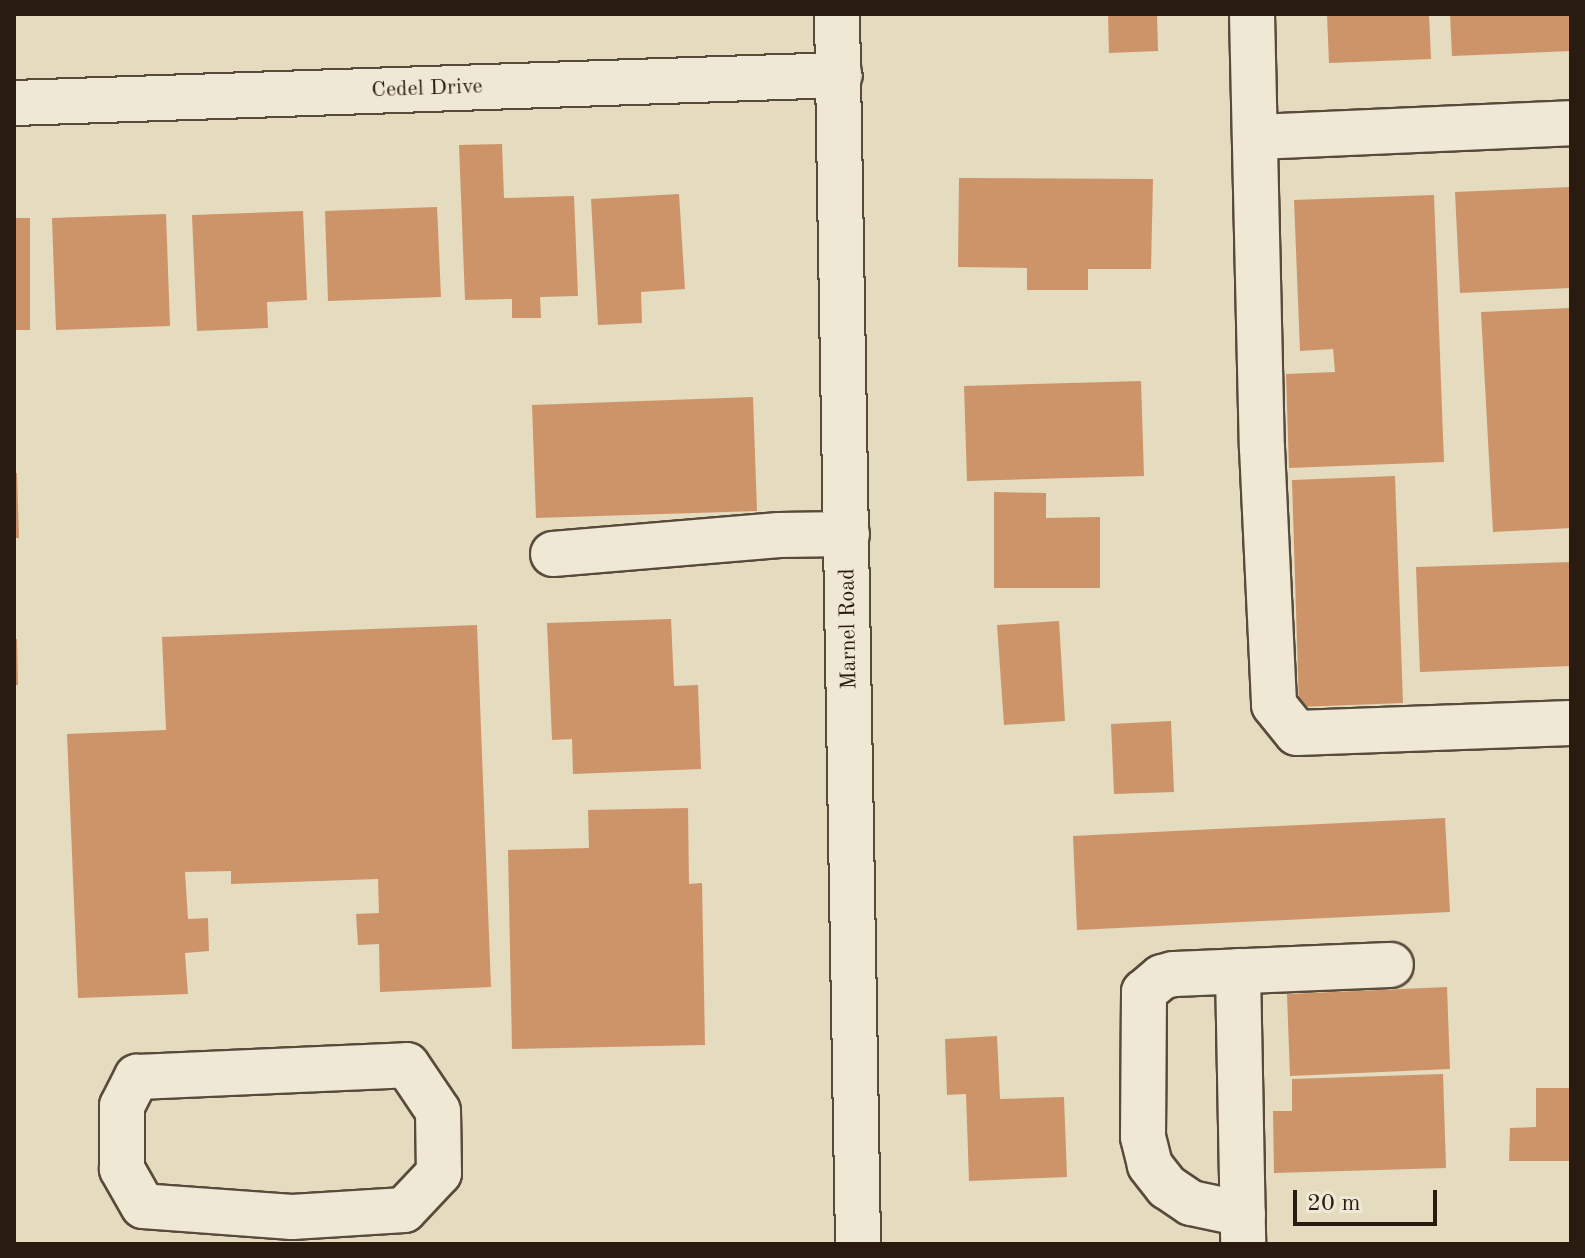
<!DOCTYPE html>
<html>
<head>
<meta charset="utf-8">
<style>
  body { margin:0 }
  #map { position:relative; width:1585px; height:1258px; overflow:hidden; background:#e5dbbe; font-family:"Old Standard TT",serif }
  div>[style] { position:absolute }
  .building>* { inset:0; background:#cd946a }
  .roads { filter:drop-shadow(2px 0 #594b3c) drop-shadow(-2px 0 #594b3c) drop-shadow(0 2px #594b3c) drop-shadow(0 -2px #594b3c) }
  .minor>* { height:44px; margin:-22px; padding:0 22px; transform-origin:22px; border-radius:22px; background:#eee8d5 }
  span { translate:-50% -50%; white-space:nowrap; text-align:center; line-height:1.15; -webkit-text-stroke:8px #eee8d5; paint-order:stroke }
  .street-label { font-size:22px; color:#2a1b10 }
  .frame { position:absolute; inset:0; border:16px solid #2a1b10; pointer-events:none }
  .scale { position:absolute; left:1293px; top:1190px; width:144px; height:36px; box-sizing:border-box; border:4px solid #2a1b10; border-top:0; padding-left:10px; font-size:24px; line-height:28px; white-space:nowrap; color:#2a1b10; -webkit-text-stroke:6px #eee8d5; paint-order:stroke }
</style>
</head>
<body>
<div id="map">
  <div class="building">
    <div style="clip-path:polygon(1108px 14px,1157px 14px,1158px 51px,1109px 53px)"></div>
    <div style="clip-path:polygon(1327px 14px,1429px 14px,1431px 59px,1329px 63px)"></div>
    <div style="clip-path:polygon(1450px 14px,1571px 14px,1571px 51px,1452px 56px)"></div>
    <div style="clip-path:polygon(502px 144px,504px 198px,574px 196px,578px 296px,540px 297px,541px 318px,512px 318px,512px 299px,465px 300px,459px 145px)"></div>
    <div style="clip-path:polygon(959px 178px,1153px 179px,1151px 269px,1088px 269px,1088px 290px,1027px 290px,1027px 268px,958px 267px)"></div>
    <div style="clip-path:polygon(1571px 187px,1571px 288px,1460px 293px,1455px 192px)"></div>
    <div style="clip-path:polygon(679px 194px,685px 289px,641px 292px,642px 323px,598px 325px,591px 199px)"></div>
    <div style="clip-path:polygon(1434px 195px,1444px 462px,1289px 468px,1286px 374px,1335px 372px,1333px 349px,1300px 351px,1294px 200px)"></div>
    <div style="clip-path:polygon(437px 207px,441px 297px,328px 301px,325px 211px)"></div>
    <div style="clip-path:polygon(303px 211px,307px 300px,267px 302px,268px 328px,197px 331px,192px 215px)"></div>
    <div style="clip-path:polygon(166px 214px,170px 326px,56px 330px,52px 218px)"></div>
    <div style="clip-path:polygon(14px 218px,30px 218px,30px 330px,14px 330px)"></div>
    <div style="clip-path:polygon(1571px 308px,1571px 528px,1493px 532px,1481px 312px)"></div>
    <div style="clip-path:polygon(1141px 381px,1144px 476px,967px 481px,964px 386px)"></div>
    <div style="clip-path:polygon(753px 397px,757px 511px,536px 518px,532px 405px)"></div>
    <div style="clip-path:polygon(14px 473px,17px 473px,19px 538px,14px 538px)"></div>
    <div style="clip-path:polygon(1395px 476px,1403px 703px,1299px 707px,1292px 480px)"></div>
    <div style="clip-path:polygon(994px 492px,1046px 493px,1046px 518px,1100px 517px,1100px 588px,994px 588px)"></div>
    <div style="clip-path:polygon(1571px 562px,1571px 666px,1420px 672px,1416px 567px)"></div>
    <div style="clip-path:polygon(671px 619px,674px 686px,698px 685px,701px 769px,573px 774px,572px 739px,552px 740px,547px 623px)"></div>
    <div style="clip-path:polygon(1059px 621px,1065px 721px,1004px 725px,997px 625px)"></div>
    <div style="clip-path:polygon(477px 625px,491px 987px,380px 992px,379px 944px,358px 945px,356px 914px,379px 913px,378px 879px,231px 884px,231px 871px,185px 872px,188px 919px,208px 918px,209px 951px,185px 953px,188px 994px,78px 998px,67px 734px,166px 730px,162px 637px)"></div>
    <div style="clip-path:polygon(14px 639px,17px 639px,18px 685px,14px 685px)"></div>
    <div style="clip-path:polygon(1171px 721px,1174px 792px,1114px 794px,1111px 724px)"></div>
    <div style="clip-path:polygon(688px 808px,689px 884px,702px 883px,705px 1045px,512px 1049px,508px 850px,589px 848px,588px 810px)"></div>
    <div style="clip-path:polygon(1445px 818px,1450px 912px,1077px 930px,1073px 836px)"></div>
    <div style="clip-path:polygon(1447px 987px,1450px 1069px,1290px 1076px,1287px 994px)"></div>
    <div style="clip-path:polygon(997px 1036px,1000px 1099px,1064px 1097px,1067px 1177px,969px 1181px,966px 1094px,947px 1095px,945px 1039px)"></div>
    <div style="clip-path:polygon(1443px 1074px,1446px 1168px,1274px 1173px,1273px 1111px,1292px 1111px,1292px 1079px)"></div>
    <div style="clip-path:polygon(1536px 1088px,1571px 1088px,1571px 1161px,1509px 1161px,1510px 1128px,1536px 1127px)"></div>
  </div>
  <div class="roads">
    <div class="minor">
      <div style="left:837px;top:14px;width:1230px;rotate:89.02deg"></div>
      <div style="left:1252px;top:14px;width:434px;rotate:88.7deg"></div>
      <div style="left:1262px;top:448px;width:257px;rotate:87.3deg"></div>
      <div style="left:1274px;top:705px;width:36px;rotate:51deg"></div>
      <div style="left:1297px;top:733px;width:274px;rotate:-2.1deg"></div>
      <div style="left:14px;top:103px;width:826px;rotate:-1.94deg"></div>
      <div style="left:1256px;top:137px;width:315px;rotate:-2.5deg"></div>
      <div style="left:553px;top:554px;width:227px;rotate:-4.8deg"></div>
      <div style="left:779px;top:535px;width:68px;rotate:-0.8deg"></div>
      <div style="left:1238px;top:971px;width:271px;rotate:88.9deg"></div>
      <div style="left:407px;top:1065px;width:55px;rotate:56deg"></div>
      <div style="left:438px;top:1111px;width:62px;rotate:89.1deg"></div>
      <div style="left:439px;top:1173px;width:51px;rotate:133.4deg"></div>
      <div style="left:404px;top:1210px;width:112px;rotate:176.4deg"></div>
      <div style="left:292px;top:1217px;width:149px;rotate:-175.8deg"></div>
      <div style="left:143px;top:1206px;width:43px;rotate:-119.6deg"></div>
      <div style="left:122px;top:1169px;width:63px;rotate:-90deg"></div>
      <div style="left:122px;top:1106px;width:33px;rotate:-63deg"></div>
      <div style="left:137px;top:1077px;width:270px;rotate:-2.5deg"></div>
      <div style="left:1243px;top:1214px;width:53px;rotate:-168.1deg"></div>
      <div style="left:1191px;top:1203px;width:29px;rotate:-146deg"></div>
      <div style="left:1167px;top:1187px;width:28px;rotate:-128deg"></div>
      <div style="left:1150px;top:1165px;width:29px;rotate:-104deg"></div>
      <div style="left:1143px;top:1137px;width:145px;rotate:-89.6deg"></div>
      <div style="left:1144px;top:992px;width:23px;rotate:-40deg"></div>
      <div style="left:1162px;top:977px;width:11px;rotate:-15deg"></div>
      <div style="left:1173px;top:974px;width:218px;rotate:-2.4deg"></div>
    </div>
  </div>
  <div class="street-label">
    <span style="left:427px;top:89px;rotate:-2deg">Cedel Drive</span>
    <span style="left:849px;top:629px;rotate:-91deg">Marnel Road</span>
  </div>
  <div class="frame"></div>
  <div class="scale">20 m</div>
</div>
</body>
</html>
